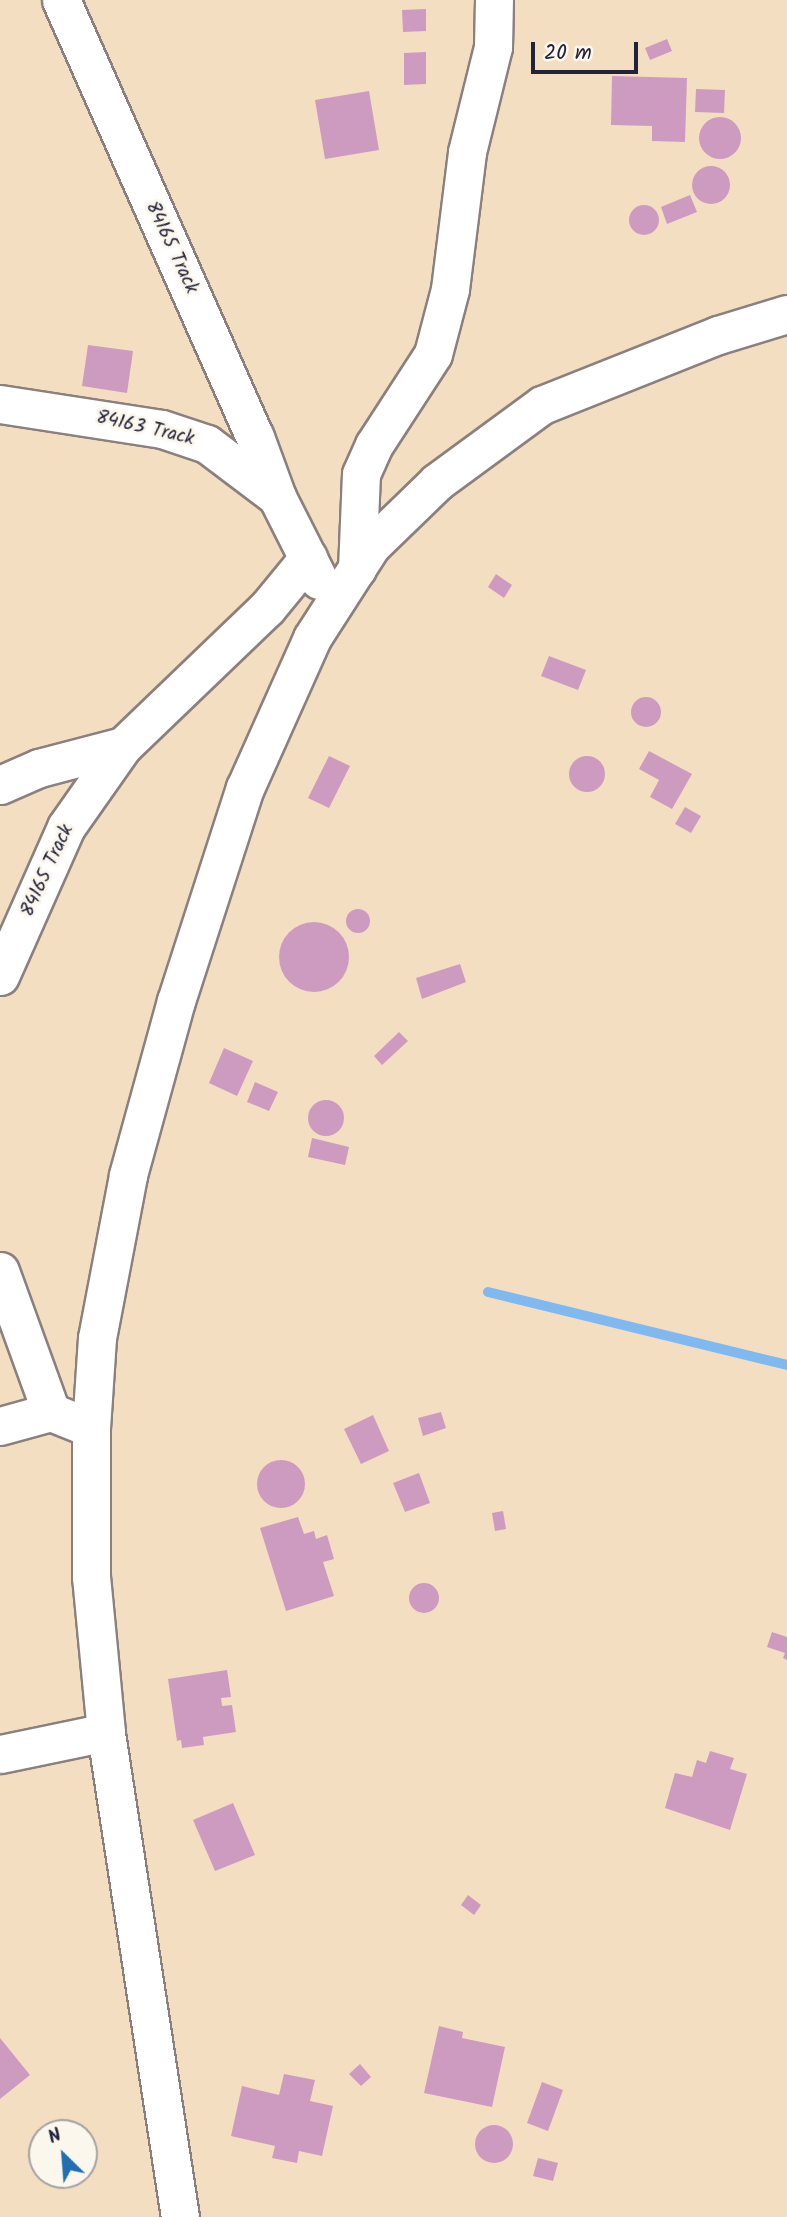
<!DOCTYPE html>
<html>
<head>
<meta charset="utf-8">
<style>
  body { margin:0 }
  #map { position:relative; width:787px; height:2217px; overflow:hidden; background:#f4dec1; font-family:Kalam,sans-serif }
  div>[style] { position:absolute }
  .stream>* { height:10px; margin:-5px; padding:0 5px; transform-origin:5px; border-radius:5px; background:#7fb9f0 }
  .building>* { inset:0; background:#cd9bc0 }
  .round { border-radius:50% }
  .roads { filter:drop-shadow(2px 0 #8b807e) drop-shadow(-2px 0 #8b807e) drop-shadow(0 2px #8b807e) drop-shadow(0 -2px #8b807e) }
  .minor>* { height:37px; margin:-18.5px; padding:0 18.5px; transform-origin:18.5px; border-radius:18.5px; background:#fff }
  span { translate:-50% -50%; white-space:nowrap; text-align:center; line-height:1.15; -webkit-text-stroke:6px #fbf7ec; paint-order:stroke }
  .street-label { font-size:19px; color:#22223b }
  .north { position:absolute; left:28px; top:2119px; width:70px; height:70px; box-sizing:border-box; background:#fbf7ec; border:2px solid #a4a2a5; border-radius:50%; rotate:335deg; font-size:19px; font-weight:700; line-height:28px; text-align:center; color:#22223b }
  .north::after { content:''; display:block; margin:auto; width:24px; height:32px; background:#1f6fb2; clip-path:polygon(50% 0,100% 100%,50% 72%,0 100%) }
  .scale { position:absolute; left:531px; top:42px; width:107px; height:32px; box-sizing:border-box; border:4px solid #22223b; border-top:0; padding-left:9px; font-size:21px; line-height:24px; white-space:nowrap; color:#22223b; -webkit-text-stroke:5px #fbf7ec; paint-order:stroke }
</style>
</head>
<body>
<div id="map">
  <div class="stream">
    <div style="left:488px;top:1292px;width:308px;rotate:13.7deg"></div>
  </div>
  <div class="building">
    <div style="clip-path:polygon(426px 9px,426px 31px,403px 32px,402px 10px)"></div>
    <div style="clip-path:polygon(667px 39px,672px 51px,650px 60px,645px 48px)"></div>
    <div style="clip-path:polygon(426px 52px,426px 84px,404px 85px,404px 53px)"></div>
    <div style="clip-path:polygon(612px 76px,687px 78px,685px 142px,652px 141px,652px 126px,611px 125px)"></div>
    <div style="clip-path:polygon(696px 89px,725px 90px,724px 113px,695px 112px)"></div>
    <div style="clip-path:polygon(369px 91px,379px 150px,325px 159px,315px 100px)"></div>
    <div class="round" style="left:699px;top:117px;width:42px;height:42px"></div>
    <div class="round" style="left:692px;top:166px;width:38px;height:38px"></div>
    <div style="clip-path:polygon(690px 195px,697px 212px,667px 224px,661px 207px)"></div>
    <div class="round" style="left:629px;top:205px;width:30px;height:30px"></div>
    <div style="clip-path:polygon(88px 345px,133px 351px,127px 393px,82px 386px)"></div>
    <div style="clip-path:polygon(496px 574px,512px 585px,504px 598px,488px 587px)"></div>
    <div style="clip-path:polygon(549px 656px,586px 670px,578px 690px,541px 676px)"></div>
    <div class="round" style="left:631px;top:697px;width:30px;height:30px"></div>
    <div style="clip-path:polygon(649px 751px,692px 774px,672px 809px,650px 797px,659px 780px,639px 769px)"></div>
    <div class="round" style="left:569px;top:756px;width:36px;height:36px"></div>
    <div style="clip-path:polygon(329px 756px,350px 766px,329px 808px,308px 798px)"></div>
    <div style="clip-path:polygon(685px 807px,701px 816px,691px 833px,675px 824px)"></div>
    <div class="round" style="left:346px;top:909px;width:24px;height:24px"></div>
    <div class="round" style="left:279px;top:922px;width:70px;height:70px"></div>
    <div style="clip-path:polygon(460px 964px,466px 982px,422px 999px,416px 978px)"></div>
    <div style="clip-path:polygon(399px 1032px,408px 1041px,382px 1065px,374px 1056px)"></div>
    <div style="clip-path:polygon(224px 1048px,253px 1061px,237px 1096px,209px 1083px)"></div>
    <div style="clip-path:polygon(255px 1082px,278px 1092px,269px 1111px,247px 1102px)"></div>
    <div class="round" style="left:308px;top:1100px;width:36px;height:36px"></div>
    <div style="clip-path:polygon(312px 1138px,349px 1147px,345px 1165px,308px 1157px)"></div>
    <div style="clip-path:polygon(441px 1412px,446px 1428px,423px 1436px,418px 1418px)"></div>
    <div style="clip-path:polygon(373px 1415px,389px 1451px,361px 1464px,344px 1429px)"></div>
    <div class="round" style="left:257px;top:1460px;width:48px;height:48px"></div>
    <div style="clip-path:polygon(419px 1473px,430px 1503px,405px 1512px,393px 1483px)"></div>
    <div style="clip-path:polygon(503px 1511px,506px 1529px,495px 1531px,492px 1513px)"></div>
    <div style="clip-path:polygon(298px 1517px,304px 1534px,314px 1531px,316px 1539px,327px 1535px,334px 1559px,323px 1562px,334px 1596px,286px 1611px,260px 1528px)"></div>
    <div class="round" style="left:409px;top:1583px;width:30px;height:30px"></div>
    <div style="clip-path:polygon(772px 1632px,787px 1637px,787px 1660px,783px 1658px,785px 1653px,767px 1647px)"></div>
    <div style="clip-path:polygon(227px 1670px,231px 1697px,221px 1698px,222px 1706px,232px 1705px,236px 1732px,203px 1737px,204px 1745px,182px 1748px,181px 1740px,177px 1741px,168px 1679px)"></div>
    <div style="clip-path:polygon(710px 1751px,734px 1758px,730px 1769px,747px 1774px,730px 1830px,665px 1808px,675px 1773px,692px 1777px,697px 1760px,706px 1763px)"></div>
    <div style="clip-path:polygon(233px 1803px,255px 1855px,215px 1871px,193px 1820px)"></div>
    <div style="clip-path:polygon(468px 1895px,481px 1905px,474px 1915px,461px 1905px)"></div>
    <div style="clip-path:polygon(439px 2026px,463px 2032px,462px 2038px,505px 2047px,492px 2107px,424px 2093px)"></div>
    <div style="clip-path:polygon(0 2038px,30px 2075px,0 2099px)"></div>
    <div style="clip-path:polygon(360px 2064px,371px 2077px,361px 2086px,349px 2074px)"></div>
    <div style="clip-path:polygon(284px 2074px,315px 2080px,310px 2101px,333px 2106px,322px 2156px,299px 2151px,297px 2163px,272px 2158px,275px 2146px,231px 2136px,242px 2086px,279px 2095px)"></div>
    <div style="clip-path:polygon(542px 2082px,563px 2090px,548px 2131px,527px 2123px)"></div>
    <div class="round" style="left:475px;top:2125px;width:38px;height:38px"></div>
    <div style="clip-path:polygon(538px 2158px,558px 2163px,553px 2181px,533px 2176px)"></div>
  </div>
  <div class="roads">
    <div class="minor">
      <div style="left:61px;top:0;width:478px;rotate:66.1deg"></div>
      <div style="left:255px;top:437px;width:64px;rotate:69.9deg"></div>
      <div style="left:0;top:404px;width:164px;rotate:8.8deg"></div>
      <div style="left:162px;top:429px;width:47px;rotate:18.4deg"></div>
      <div style="left:207px;top:444px;width:88px;rotate:37.1deg"></div>
      <div style="left:277px;top:497px;width:93px;rotate:63.2deg"></div>
      <div style="left:357px;top:569px;width:95px;rotate:-87.6deg"></div>
      <div style="left:361px;top:474px;width:32px;rotate:-66deg"></div>
      <div style="left:374px;top:445px;width:108px;rotate:-57deg"></div>
      <div style="left:433px;top:354px;width:67px;rotate:-75.3deg"></div>
      <div style="left:450px;top:289px;width:138px;rotate:-82.9deg"></div>
      <div style="left:467px;top:152px;width:108px;rotate:-76.1deg"></div>
      <div style="left:493px;top:47px;width:47px;rotate:-88.8deg"></div>
      <div style="left:0;top:785px;width:43px;rotate:-23.6deg"></div>
      <div style="left:39px;top:768px;width:87px;rotate:-14.7deg"></div>
      <div style="left:0;top:976px;width:163px;rotate:-66.1deg"></div>
      <div style="left:66px;top:827px;width:99px;rotate:-54.9deg"></div>
      <div style="left:123px;top:746px;width:199px;rotate:-43.8deg"></div>
      <div style="left:267px;top:608px;width:65px;rotate:-50.6deg"></div>
      <div style="left:0;top:1271px;width:150px;rotate:70.1deg"></div>
      <div style="left:51px;top:1412px;width:43px;rotate:21.8deg"></div>
      <div style="left:0;top:1426px;width:53px;rotate:-15.4deg"></div>
      <div style="left:0;top:1754px;width:108px;rotate:-11.7deg"></div>
      <div style="left:180px;top:2217px;width:491px;rotate:-98.7deg"></div>
      <div style="left:106px;top:1732px;width:156px;rotate:-95.5deg"></div>
      <div style="left:91px;top:1577px;width:149px;rotate:-90deg"></div>
      <div style="left:91px;top:1428px;width:90px;rotate:-86.2deg"></div>
      <div style="left:97px;top:1338px;width:166px;rotate:-79.2deg"></div>
      <div style="left:128px;top:1175px;width:180px;rotate:-74.6deg"></div>
      <div style="left:176px;top:1001px;width:224px;rotate:-72.1deg"></div>
      <div style="left:245px;top:788px;width:164px;rotate:-65.9deg"></div>
      <div style="left:312px;top:638px;width:109px;rotate:-57.3deg"></div>
      <div style="left:371px;top:546px;width:92px;rotate:-44.1deg"></div>
      <div style="left:437px;top:482px;width:130px;rotate:-36.3deg"></div>
      <div style="left:542px;top:405px;width:189px;rotate:-21.7deg"></div>
      <div style="left:718px;top:335px;width:72px;rotate:-16.9deg"></div>
    </div>
  </div>
  <div class="street-label">
    <span style="left:171px;top:248px;rotate:65deg">84165 Track</span>
    <span style="left:145px;top:429px;rotate:13deg">84163 Track</span>
    <span style="left:48px;top:871px;rotate:-65deg">84165 Track</span>
  </div>
  <div class="north">N</div>
  <div class="scale">20 m</div>
</div>
</body>
</html>
